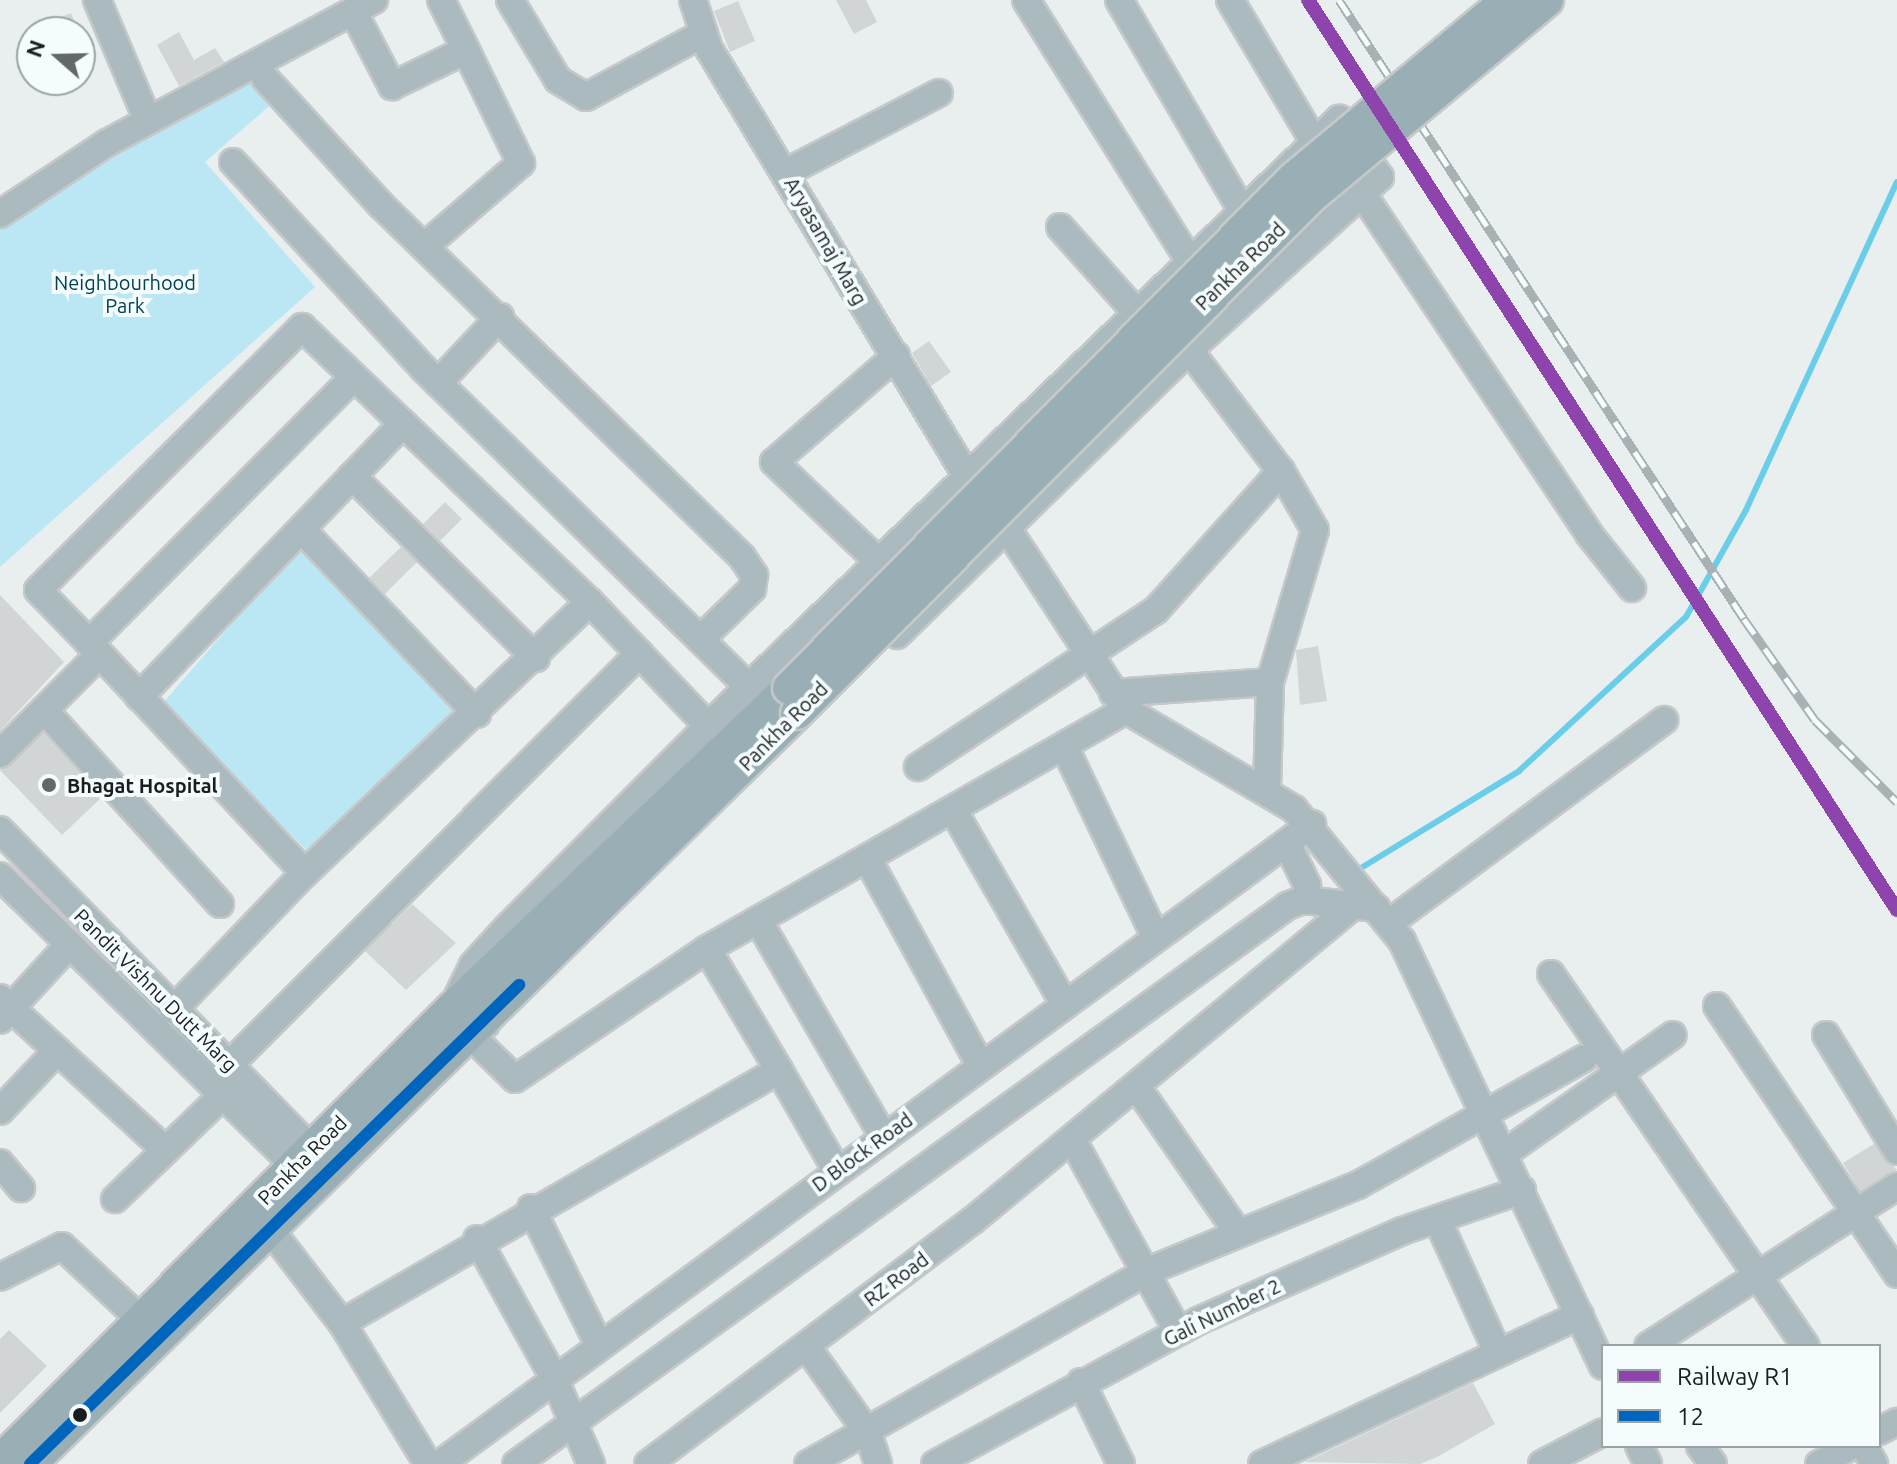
<!DOCTYPE html>
<html>
<head>
<meta charset="utf-8">
<style>
  body { margin:0 }
  #map { position:relative; width:1897px; height:1464px; overflow:hidden; background:#e9eeef; font-family:Ubuntu,sans-serif }
  div>[style] { position:absolute }
  .green>* { inset:0; background:#bbe7f5 }
  .stream>* { height:6px; margin:-3px; padding:0 3px; transform-origin:3px; border-radius:3px; background:#6aceea }
  .building>* { inset:0; background:#d1d5d6 }
  .roads { filter:drop-shadow(2px 0 #c5c8c9) drop-shadow(-2px 0 #c5c8c9) drop-shadow(0 2px #c5c8c9) drop-shadow(0 -2px #c5c8c9) }
  .minor>* { height:26px; margin:-13px; padding:0 13px; transform-origin:13px; border-radius:13px; background:#aababf }
  .major>* { height:32px; margin:-16px; padding:0 16px; transform-origin:16px; border-radius:16px; background:#9aafb5 }
  .rail>* { height:9px; margin-top:-4.5px; transform-origin:0; background:repeating-linear-gradient(90deg,#f4fcfe 0 18px,#a8b2b5 0 36px); box-sizing:border-box; border-block:2px solid #a8b2b5 }
  .bridges { filter:drop-shadow(2px 0 #c5c8c9) drop-shadow(-2px 0 #c5c8c9) drop-shadow(0 2px #c5c8c9) drop-shadow(0 -2px #c5c8c9) }
  .major-bridge>* { height:32px; margin:-16px; padding:0 16px; transform-origin:16px; border-radius:16px; background:#9aafb5 }
  .bus-1>* { height:12px; margin:-6px; padding:0 6px; transform-origin:6px; border-radius:6px; background:#0065bd }
  .rail-1>* { height:14px; margin:-7px; padding:0 7px; transform-origin:7px; border-radius:7px; background:#8e44ad }
  .dots>* { width:22px; height:22px; translate:-50% -50%; box-sizing:border-box; border:4px solid #f4fcfe; border-radius:50% }
  span { translate:-50% -50%; white-space:nowrap; text-align:center; line-height:1.15; -webkit-text-stroke:8px #f4fcfe; paint-order:stroke }
  .street-label { font-size:20px; color:#1b1e1f }
  .park-label { font-size:20px; color:#044252 }
  .poi-label { font-size:20px; color:#1b1e1f; font-weight:700 }
  .left { translate:0 -50%; text-align:left }
  .legend { position:absolute; left:1601px; top:1344px; width:280px; height:104px; box-sizing:border-box; background:#f4fcfe; border:2px solid #9da3a5; margin:0; padding:10px 14px; list-style:none; font-size:24px; color:#1b1e1f }
  .legend li { display:flex; align-items:center; gap:16px; height:40px }
  .legend b { width:40px; border:2px solid #9da3a5 }
  .north { position:absolute; left:16px; top:16px; width:80px; height:80px; box-sizing:border-box; background:#f4fcfe; border:2px solid #9da3a5; border-radius:50%; rotate:290deg; font-size:22px; font-weight:700; line-height:32px; text-align:center; color:#1b1e1f }
  .north::after { content:''; display:block; margin:auto; width:28px; height:36px; background:#636768; clip-path:polygon(50% 0,100% 100%,50% 72%,0 100%) }
</style>
</head>
<body>
<div id="map">
  <div class="green">
    <div style="clip-path:polygon(250px 72px,276px 100px,205px 162px,315px 287px,0 567px,0 229px)"></div>
    <div style="clip-path:polygon(301px 543px,462px 713px,311px 855px,163px 703px)"></div>
  </div>
  <div class="stream">
    <div style="left:1361px;top:868px;width:185px;rotate:-31.5deg"></div>
    <div style="left:1519px;top:771px;width:227px;rotate:-42.7deg"></div>
    <div style="left:1686px;top:617px;width:123px;rotate:-60.7deg"></div>
    <div style="left:1746px;top:510px;width:361px;rotate:-65.3deg"></div>
  </div>
  <div class="building">
    <div style="clip-path:polygon(836px 0,866px 0,877px 22px,854px 34px)"></div>
    <div style="clip-path:polygon(738px 1px,755px 41px,730px 52px,714px 11px)"></div>
    <div style="clip-path:polygon(71px 13px,79px 32px,58px 32px,54px 20px)"></div>
    <div style="clip-path:polygon(179px 32px,194px 60px,215px 48px,224px 62px,179px 86px,157px 45px)"></div>
    <div style="clip-path:polygon(929px 341px,951px 372px,931px 386px,912px 353px)"></div>
    <div style="clip-path:polygon(445px 502px,462px 519px,440px 541px,423px 524px)"></div>
    <div style="clip-path:polygon(401px 547px,417px 562px,385px 594px,369px 578px)"></div>
    <div style="clip-path:polygon(0 595px,64px 662px,0 731px)"></div>
    <div style="clip-path:polygon(1318px 646px,1327px 701px,1300px 705px,1296px 650px)"></div>
    <div style="clip-path:polygon(43px 733px,102px 797px,62px 835px,0 770px)"></div>
    <div style="clip-path:polygon(412px 904px,456px 943px,406px 990px,365px 951px)"></div>
    <div style="clip-path:polygon(1874px 1144px,1897px 1170px,1860px 1191px,1843px 1163px)"></div>
    <div style="clip-path:polygon(9px 1330px,47px 1366px,0 1413px,0 1339px)"></div>
    <div style="clip-path:polygon(1473px 1383px,1495px 1424px,1437px 1457px,1420px 1464px,1305px 1462px)"></div>
  </div>
  <div class="roads">
    <div class="minor">
      <div style="left:97px;top:0;width:131px;rotate:67.1deg"></div>
      <div style="left:510px;top:0;width:93px;rotate:59deg"></div>
      <div style="left:558px;top:80px;width:33px;rotate:31deg"></div>
      <div style="left:586px;top:97px;width:134px;rotate:-28.5deg"></div>
      <div style="left:693px;top:0;width:52px;rotate:71.9deg"></div>
      <div style="left:709px;top:49px;width:501px;rotate:58.88deg"></div>
      <div style="left:1026px;top:0;width:307px;rotate:57.9deg"></div>
      <div style="left:1119px;top:0;width:242px;rotate:59.7deg"></div>
      <div style="left:1230px;top:0;width:163px;rotate:59.3deg"></div>
      <div style="left:353px;top:11px;width:85px;rotate:62.5deg"></div>
      <div style="left:392px;top:86px;width:82px;rotate:-25.9deg"></div>
      <div style="left:466px;top:50px;width:56px;rotate:-116.6deg"></div>
      <div style="left:265px;top:78px;width:172px;rotate:47.6deg"></div>
      <div style="left:381px;top:205px;width:504px;rotate:44.28deg"></div>
      <div style="left:742px;top:557px;width:22px;rotate:56deg"></div>
      <div style="left:754px;top:575px;width:14px;rotate:98deg"></div>
      <div style="left:752px;top:589px;width:71px;rotate:135.6deg"></div>
      <div style="left:233px;top:162px;width:282px;rotate:47.3deg"></div>
      <div style="left:424px;top:369px;width:453px;rotate:44.4deg"></div>
      <div style="left:787px;top:172px;width:171px;rotate:-27.5deg"></div>
      <div style="left:1362px;top:193px;width:410px;rotate:56.3deg"></div>
      <div style="left:1589px;top:534px;width:69px;rotate:51.5deg"></div>
      <div style="left:0;top:214px;width:128px;rotate:-33.6deg"></div>
      <div style="left:107px;top:143px;width:303px;rotate:-28.2deg"></div>
      <div style="left:1060px;top:227px;width:114px;rotate:48.2deg"></div>
      <div style="left:425px;top:246px;width:127px;rotate:-40.8deg"></div>
      <div style="left:521px;top:163px;width:126px;rotate:-116deg"></div>
      <div style="left:1189px;top:350px;width:152px;rotate:52.8deg"></div>
      <div style="left:1281px;top:471px;width:68px;rotate:60deg"></div>
      <div style="left:1315px;top:530px;width:159px;rotate:106.5deg"></div>
      <div style="left:1270px;top:682px;width:107px;rotate:91.6deg"></div>
      <div style="left:438px;top:383px;width:91px;rotate:-46.8deg"></div>
      <div style="left:352px;top:476px;width:259px;rotate:44.7deg"></div>
      <div style="left:997px;top:513px;width:235px;rotate:56.8deg"></div>
      <div style="left:1126px;top:710px;width:195px;rotate:30.5deg"></div>
      <div style="left:1294px;top:809px;width:171px;rotate:50.7deg"></div>
      <div style="left:1402px;top:941px;width:470px;rotate:64.7deg"></div>
      <div style="left:302px;top:530px;width:254px;rotate:46.4deg"></div>
      <div style="left:881px;top:564px;width:148px;rotate:-136.4deg"></div>
      <div style="left:774px;top:462px;width:162px;rotate:-41deg"></div>
      <div style="left:89px;top:643px;width:375px;rotate:-45.1deg"></div>
      <div style="left:100px;top:654px;width:300px;rotate:46.9deg"></div>
      <div style="left:1113px;top:693px;width:157px;rotate:-4deg"></div>
      <div style="left:139px;top:697px;width:380px;rotate:-46deg"></div>
      <div style="left:44px;top:710px;width:262px;rotate:47.8deg"></div>
      <div style="left:1064px;top:746px;width:213px;rotate:64.4deg"></div>
      <div style="left:0;top:754px;width:141px;rotate:-45deg"></div>
      <div style="left:100px;top:654px;width:89px;rotate:-134.1deg"></div>
      <div style="left:38px;top:590px;width:373px;rotate:-44.9deg"></div>
      <div style="left:302px;top:327px;width:398px;rotate:43.7deg"></div>
      <div style="left:590px;top:602px;width:171px;rotate:46.4deg"></div>
      <div style="left:918px;top:767px;width:285px;rotate:-33.4deg"></div>
      <div style="left:1156px;top:610px;width:187px;rotate:-48deg"></div>
      <div style="left:953px;top:810px;width:225px;rotate:60.1deg"></div>
      <div style="left:0;top:830px;width:464px;rotate:45.7deg"></div>
      <div style="left:1287px;top:843px;width:47px;rotate:64.5deg"></div>
      <div style="left:1307px;top:885px;width:16px;rotate:90deg"></div>
      <div style="left:867px;top:858px;width:237px;rotate:61.3deg"></div>
      <div style="left:0;top:876px;width:432px;rotate:44.5deg"></div>
      <div style="left:758px;top:920px;width:251px;rotate:59.9deg"></div>
      <div style="left:1389px;top:923px;width:342px;rotate:-36.4deg"></div>
      <div style="left:707px;top:949px;width:482px;rotate:-29.7deg"></div>
      <div style="left:1551px;top:974px;width:451px;rotate:55.6deg"></div>
      <div style="left:458px;top:996px;width:34px;rotate:-64deg"></div>
      <div style="left:473px;top:965px;width:49px;rotate:-47.5deg"></div>
      <div style="left:506px;top:929px;width:286px;rotate:-45.1deg"></div>
      <div style="left:708px;top:726px;width:876px;rotate:-43.89deg"></div>
      <div style="left:1339px;top:119px;width:71px;rotate:54.7deg"></div>
      <div style="left:1380px;top:177px;width:258px;rotate:137.8deg"></div>
      <div style="left:1189px;top:350px;width:408px;rotate:135.7deg"></div>
      <div style="left:0;top:998px;width:222px;rotate:42.6deg"></div>
      <div style="left:1717px;top:1006px;width:323px;rotate:56.1deg"></div>
      <div style="left:173px;top:1010px;width:190px;rotate:-46.1deg"></div>
      <div style="left:305px;top:873px;width:393px;rotate:-43.6deg"></div>
      <div style="left:0;top:1020px;width:100px;rotate:-47.4deg"></div>
      <div style="left:486px;top:1024px;width:20px;rotate:150deg"></div>
      <div style="left:469px;top:1034px;width:64px;rotate:44.4deg"></div>
      <div style="left:515px;top:1079px;width:232px;rotate:-34.1deg"></div>
      <div style="left:707px;top:949px;width:141px;rotate:59.2deg"></div>
      <div style="left:1826px;top:1035px;width:136px;rotate:58.5deg"></div>
      <div style="left:229px;top:1065px;width:581px;rotate:-45.07deg"></div>
      <div style="left:1137px;top:1087px;width:174px;rotate:55.3deg"></div>
      <div style="left:0;top:1111px;width:83px;rotate:-46.5deg"></div>
      <div style="left:1073px;top:1141px;width:217px;rotate:61.1deg"></div>
      <div style="left:1505px;top:1153px;width:205px;rotate:-35.1deg"></div>
      <div style="left:0;top:1163px;width:33px;rotate:50deg"></div>
      <div style="left:115px;top:1199px;width:149px;rotate:-43.9deg"></div>
      <div style="left:531px;top:1208px;width:153px;rotate:63.6deg"></div>
      <div style="left:1438px;top:1221px;width:143px;rotate:65.6deg"></div>
      <div style="left:269px;top:1228px;width:120px;rotate:52.5deg"></div>
      <div style="left:342px;top:1323px;width:165px;rotate:58.6deg"></div>
      <div style="left:477px;top:1239px;width:159px;rotate:61deg"></div>
      <div style="left:554px;top:1378px;width:94px;rotate:66.7deg"></div>
      <div style="left:0;top:1277px;width:69px;rotate:-26.6deg"></div>
      <div style="left:62px;top:1246px;width:108px;rotate:43.1deg"></div>
      <div style="left:342px;top:1323px;width:505px;rotate:-30.07deg"></div>
      <div style="left:779px;top:1070px;width:116px;rotate:60.1deg"></div>
      <div style="left:1648px;top:1346px;width:296px;rotate:-32.7deg"></div>
      <div style="left:807px;top:1347px;width:105px;rotate:54.7deg"></div>
      <div style="left:868px;top:1433px;width:33px;rotate:72deg"></div>
      <div style="left:1081px;top:1382px;width:91px;rotate:64deg"></div>
      <div style="left:1879px;top:1431px;width:20px;rotate:-27deg"></div>
      <div style="left:1639px;top:1446px;width:20px;rotate:63deg"></div>
      <div style="left:1700px;top:1446px;width:22px;rotate:54deg"></div>
      <div style="left:1864px;top:1446px;width:21px;rotate:61deg"></div>
      <div style="left:440px;top:1464px;width:1082px;rotate:-36.28deg"></div>
      <div style="left:516px;top:1464px;width:952px;rotate:-35.89deg"></div>
      <div style="left:1287px;top:906px;width:17px;rotate:-21deg"></div>
      <div style="left:1303px;top:900px;width:74px;rotate:6.2deg"></div>
      <div style="left:648px;top:1464px;width:405px;rotate:-36.9deg"></div>
      <div style="left:972px;top:1221px;width:494px;rotate:-39.6deg"></div>
      <div style="left:808px;top:1464px;width:391px;rotate:-29.6deg"></div>
      <div style="left:1148px;top:1271px;width:227px;rotate:-22.3deg"></div>
      <div style="left:1358px;top:1185px;width:259px;rotate:-29.3deg"></div>
      <div style="left:935px;top:1464px;width:299px;rotate:-28.5deg"></div>
      <div style="left:1198px;top:1321px;width:223px;rotate:-23.8deg"></div>
      <div style="left:1402px;top:1231px;width:127px;rotate:-18.9deg"></div>
      <div style="left:1262px;top:1464px;width:351px;rotate:-25.1deg"></div>
      <div style="left:1542px;top:1464px;width:69px;rotate:-27.7deg"></div>
      <div style="left:1819px;top:1464px;width:38px;rotate:-29deg"></div>
    </div>
    <div class="major">
      <div style="left:0;top:1461px;width:640px;rotate:-45.06deg"></div>
      <div style="left:452px;top:1008px;width:465px;rotate:-43.5deg"></div>
      <div style="left:30px;top:1464px;width:1073px;rotate:-44.4deg"></div>
    </div>
  </div>
  <div class="rail">
    <div style="left:1339px;top:0;width:740px;rotate:56.8deg"></div>
    <div style="left:1744px;top:619px;width:123px;rotate:54.9deg"></div>
    <div style="left:1815px;top:720px;width:116px;rotate:45deg"></div>
  </div>
  <div class="bridges">
    <div class="major-bridge">
      <div style="left:789px;top:688px;width:718px;rotate:-45.28deg"></div>
      <div style="left:1294px;top:178px;width:278px;rotate:-39.8deg"></div>
      <div style="left:797px;top:713px;width:730px;rotate:-45.11deg"></div>
      <div style="left:1312px;top:196px;width:306px;rotate:-39.8deg"></div>
    </div>
  </div>
  <div class="bus-1">
    <div style="left:30px;top:1464px;width:685px;rotate:-44.41deg"></div>
  </div>
  <div class="rail-1">
    <div style="left:1308px;top:0;width:1084px;rotate:57.09deg"></div>
  </div>
  <div class="dots">
    <div style="left:49px;top:785px;background:#636768"></div>
    <div style="left:80px;top:1415px;background:#1b1e1f"></div>
  </div>
  <div class="street-label">
    <span style="left:826px;top:241px;rotate:60deg">Aryasamaj Marg</span>
    <span style="left:1240px;top:266px;rotate:-44deg">Pankha Road</span>
    <span style="left:783px;top:726px;rotate:-45deg">Pankha Road</span>
    <span style="left:156px;top:990px;rotate:45deg">Pandit Vishnu Dutt Marg</span>
    <span style="left:862px;top:1152px;rotate:-36deg">D Block Road</span>
    <span style="left:302px;top:1160px;rotate:-45deg">Pankha Road</span>
    <span style="left:896px;top:1279px;rotate:-37deg">RZ Road</span>
    <span style="left:1222px;top:1312px;rotate:-26deg">Gali Number 2</span>
  </div>
  <div class="park-label">
    <span style="left:125px;top:294px">Neighbourhood<br>Park</span>
  </div>
  <div class="poi-label">
    <span class="left" style="left:67px;top:785px">Bhagat Hospital</span>
  </div>
  <ul class="legend">
  <li><b style="height:10px;background:#8e44ad"></b>Railway R1</li>
  <li><b style="height:10px;background:#0065bd"></b>12</li>
  </ul>
  <div class="north">N</div>
</div>
</body>
</html>
